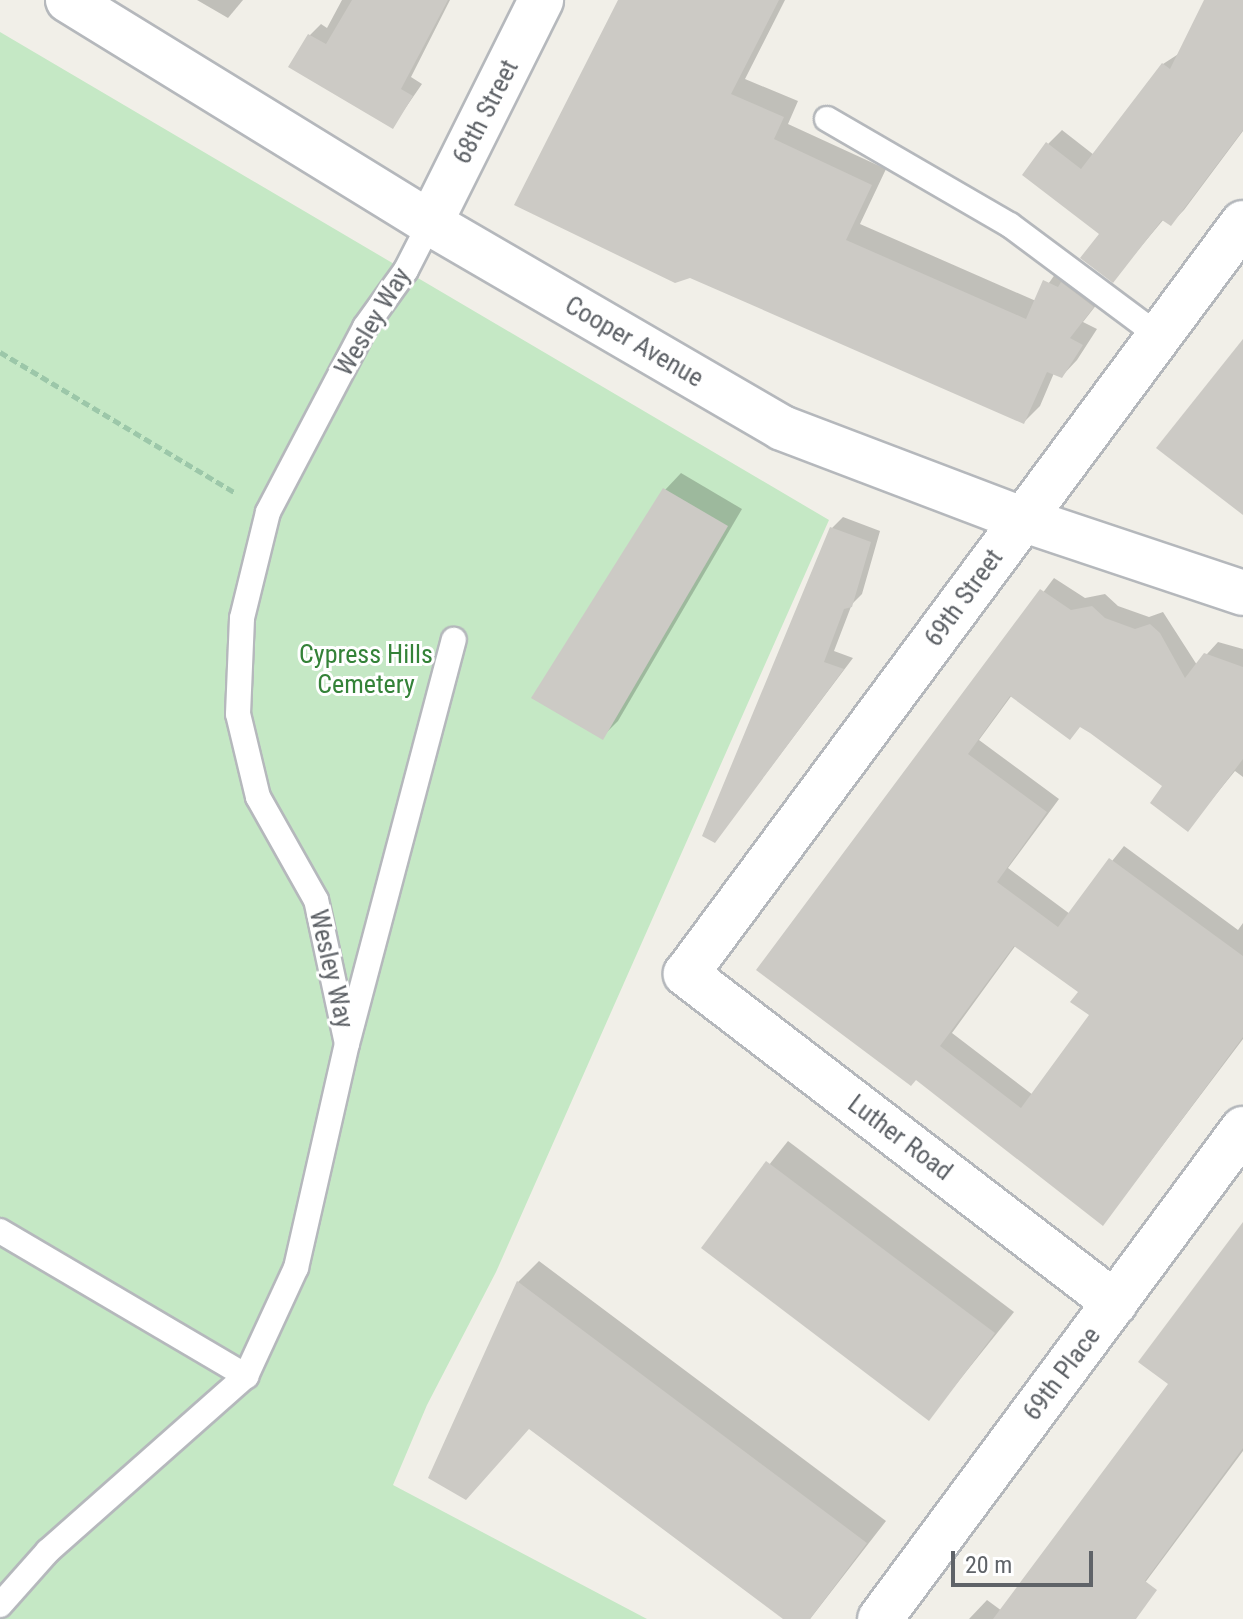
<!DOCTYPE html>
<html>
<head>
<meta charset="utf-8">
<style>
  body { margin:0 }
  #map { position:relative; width:1243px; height:1619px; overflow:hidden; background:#f1efe8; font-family:"Roboto Condensed",sans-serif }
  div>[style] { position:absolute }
  .green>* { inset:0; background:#c5e8c5 }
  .shadow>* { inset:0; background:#0003 }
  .building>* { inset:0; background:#cccac5 }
  .path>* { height:5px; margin-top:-2.5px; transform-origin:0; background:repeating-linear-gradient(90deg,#9cc7a9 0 8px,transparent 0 12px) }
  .roads { filter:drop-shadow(2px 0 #b5b8bc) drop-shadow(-2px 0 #b5b8bc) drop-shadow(0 2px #b5b8bc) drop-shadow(0 -2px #b5b8bc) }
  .lane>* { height:24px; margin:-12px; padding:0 12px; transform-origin:12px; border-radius:12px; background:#fff }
  .street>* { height:44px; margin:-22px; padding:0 22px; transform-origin:22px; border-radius:22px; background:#fff }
  .secondary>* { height:44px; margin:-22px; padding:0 22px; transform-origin:22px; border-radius:22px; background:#fff }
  span { translate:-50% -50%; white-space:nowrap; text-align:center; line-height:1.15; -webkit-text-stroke:6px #fff; paint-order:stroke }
  .street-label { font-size:26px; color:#5f6368 }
  .park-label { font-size:26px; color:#348238 }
  .scale { position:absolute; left:951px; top:1551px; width:142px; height:36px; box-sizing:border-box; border:4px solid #5f6368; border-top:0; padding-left:10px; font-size:24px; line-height:28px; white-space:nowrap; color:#5f6368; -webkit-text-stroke:6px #fff; paint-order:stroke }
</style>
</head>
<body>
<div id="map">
  <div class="green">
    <div style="clip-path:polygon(0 32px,829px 520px,496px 1272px,427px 1405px,393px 1485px,647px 1619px,0 1619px)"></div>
  </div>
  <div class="shadow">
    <div style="clip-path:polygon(197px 0,243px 0,228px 18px)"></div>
    <div style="clip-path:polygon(342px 0,450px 0,411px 77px,422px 84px,393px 126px,291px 67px,310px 35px,321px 24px,327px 28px)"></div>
    <div style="clip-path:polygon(631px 0,785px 0,745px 79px,798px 101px,788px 124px,886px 169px,860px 224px,1036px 301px,1061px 266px,1108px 290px,1083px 322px,1097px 329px,1077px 360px,1062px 376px,1054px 373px,1040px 406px,1024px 422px,690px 276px)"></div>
    <div style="clip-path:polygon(1206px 0,1243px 0,1243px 131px,1184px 210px,1170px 224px,1164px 219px,1113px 280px,1101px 234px,1048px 144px,1062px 130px,1094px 155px,1163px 64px,1180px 53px)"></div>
    <div style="clip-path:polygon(681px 473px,742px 509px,618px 721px,602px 737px,665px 490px)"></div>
    <div style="clip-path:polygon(843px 517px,880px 531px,862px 594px,852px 604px,834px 651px,853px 658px,715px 841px,832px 528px)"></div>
    <div style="clip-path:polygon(evenodd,1054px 578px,1085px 598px,1105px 594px,1118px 606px,1149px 617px,1163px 612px,1197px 665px,1218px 642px,1243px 649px,1243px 777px,1235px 771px,1188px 829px,1165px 786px,1081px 725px,1012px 695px,979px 740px,1059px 799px,1008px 868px,1070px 914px,1124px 846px,1238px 930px,1243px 923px,1243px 1039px,1103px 1224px,917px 1078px,759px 970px,1054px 578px,1016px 945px,1081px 992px,1092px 1015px,1033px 1095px,952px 1033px,1016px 945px)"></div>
    <div style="clip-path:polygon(788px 1141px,1014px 1312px,929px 1418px,703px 1248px)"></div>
    <div style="clip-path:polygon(1243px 1225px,1243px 1451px,1118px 1619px,969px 1619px,987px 1600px,1002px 1611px,1171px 1383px)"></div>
    <div style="clip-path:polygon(539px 1261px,886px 1521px,810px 1619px,786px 1619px,530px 1427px,430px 1477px,518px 1282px)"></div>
  </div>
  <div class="building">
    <div style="clip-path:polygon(352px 0,448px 0,401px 89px,413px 96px,393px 129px,288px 67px,308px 34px,326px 44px)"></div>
    <div style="clip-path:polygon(618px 0,779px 0,731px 94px,784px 117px,774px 139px,872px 185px,846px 240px,1026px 319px,1043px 280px,1058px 287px,1061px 282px,1094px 307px,1070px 338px,1083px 345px,1062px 378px,1047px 372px,1024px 424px,690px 278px,675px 283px,514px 205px)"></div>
    <div style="clip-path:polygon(1204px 0,1243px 0,1243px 130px,1171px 226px,1162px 220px,1113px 283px,1080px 258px,1099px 234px,1022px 175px,1046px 142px,1081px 169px,1162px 63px,1170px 69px)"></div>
    <div style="clip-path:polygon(1243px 339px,1243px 515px,1156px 448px)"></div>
    <div style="clip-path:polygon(663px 488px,728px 526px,603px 740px,531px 698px)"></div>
    <div style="clip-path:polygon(830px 527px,871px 542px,852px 607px,844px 609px,824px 662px,844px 669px,715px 843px,702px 836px)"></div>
    <div style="clip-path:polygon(evenodd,1040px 589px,1071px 610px,1092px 606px,1105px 618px,1135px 629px,1150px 624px,1160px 633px,1185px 678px,1204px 653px,1243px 667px,1243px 759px,1188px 832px,1150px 803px,1162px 786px,1090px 733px,1080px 727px,1070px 740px,1010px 696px,968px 754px,1047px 812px,997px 882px,1058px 927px,1109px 858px,1243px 956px,1243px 1037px,1103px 1226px,916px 1080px,911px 1086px,756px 970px,1040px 589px,1014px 946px,1078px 992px,1070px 1002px,1089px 1015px,1021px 1108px,940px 1046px,1014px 946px)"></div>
    <div style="clip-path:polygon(766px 1161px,995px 1333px,929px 1421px,701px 1248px)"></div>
    <div style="clip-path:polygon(1243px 1222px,1243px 1448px,1145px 1581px,1157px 1590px,1136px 1619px,993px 1619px,1168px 1384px,1138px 1362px)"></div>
    <div style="clip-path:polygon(517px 1281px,867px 1543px,810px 1619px,783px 1619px,529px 1429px,466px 1500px,428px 1478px)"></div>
  </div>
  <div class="path">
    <div style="left:0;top:352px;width:275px;rotate:30.9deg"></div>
  </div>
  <div class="roads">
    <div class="lane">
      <div style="left:827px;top:119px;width:211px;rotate:30.1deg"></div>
      <div style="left:1010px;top:225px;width:186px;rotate:36.7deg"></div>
      <div style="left:348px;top:1040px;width:414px;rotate:-75.2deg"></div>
      <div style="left:0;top:1231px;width:286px;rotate:30.5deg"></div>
      <div style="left:0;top:1605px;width:72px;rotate:-48.4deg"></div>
      <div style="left:48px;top:1551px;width:264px;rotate:-41.5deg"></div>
      <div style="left:246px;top:1376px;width:119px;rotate:-65.2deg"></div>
      <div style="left:296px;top:1268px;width:230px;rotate:-77.2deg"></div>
      <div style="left:347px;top:1044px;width:147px;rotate:-102.1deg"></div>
      <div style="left:316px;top:900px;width:118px;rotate:-119.4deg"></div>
      <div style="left:258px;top:797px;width:85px;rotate:-103.5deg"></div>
      <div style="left:238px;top:714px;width:96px;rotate:-87.6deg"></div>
      <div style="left:242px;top:618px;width:109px;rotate:-76.2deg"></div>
      <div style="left:268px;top:512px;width:209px;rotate:-62.3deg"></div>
      <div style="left:365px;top:327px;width:70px;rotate:-54.3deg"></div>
      <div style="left:406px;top:270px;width:53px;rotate:-62.9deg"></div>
    </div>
    <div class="street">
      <div style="left:430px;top:223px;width:249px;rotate:-63.5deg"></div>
      <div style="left:1115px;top:1303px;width:541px;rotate:-142.52deg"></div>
      <div style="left:686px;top:974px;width:935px;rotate:-53.44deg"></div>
      <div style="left:880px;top:1619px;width:610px;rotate:-53.47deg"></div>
    </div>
    <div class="secondary">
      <div style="left:68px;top:0;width:425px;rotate:31.6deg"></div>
      <div style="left:430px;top:223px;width:407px;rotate:30.2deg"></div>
      <div style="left:782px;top:428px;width:257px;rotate:20.8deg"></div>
      <div style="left:1022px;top:519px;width:233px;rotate:18.5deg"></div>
    </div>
  </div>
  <div class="street-label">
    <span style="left:486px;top:112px;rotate:-63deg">68th Street</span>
    <span style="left:373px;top:322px;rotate:-59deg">Wesley Way</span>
    <span style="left:634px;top:342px;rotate:30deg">Cooper Avenue</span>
    <span style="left:964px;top:598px;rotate:-54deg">69th Street</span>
    <span style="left:331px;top:969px;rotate:77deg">Wesley Way</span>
    <span style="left:900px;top:1138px;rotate:37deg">Luther Road</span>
    <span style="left:1062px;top:1374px;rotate:-53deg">69th Place</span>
  </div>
  <div class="park-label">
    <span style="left:366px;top:670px">Cypress Hills<br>Cemetery</span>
  </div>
  <div class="scale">20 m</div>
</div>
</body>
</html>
